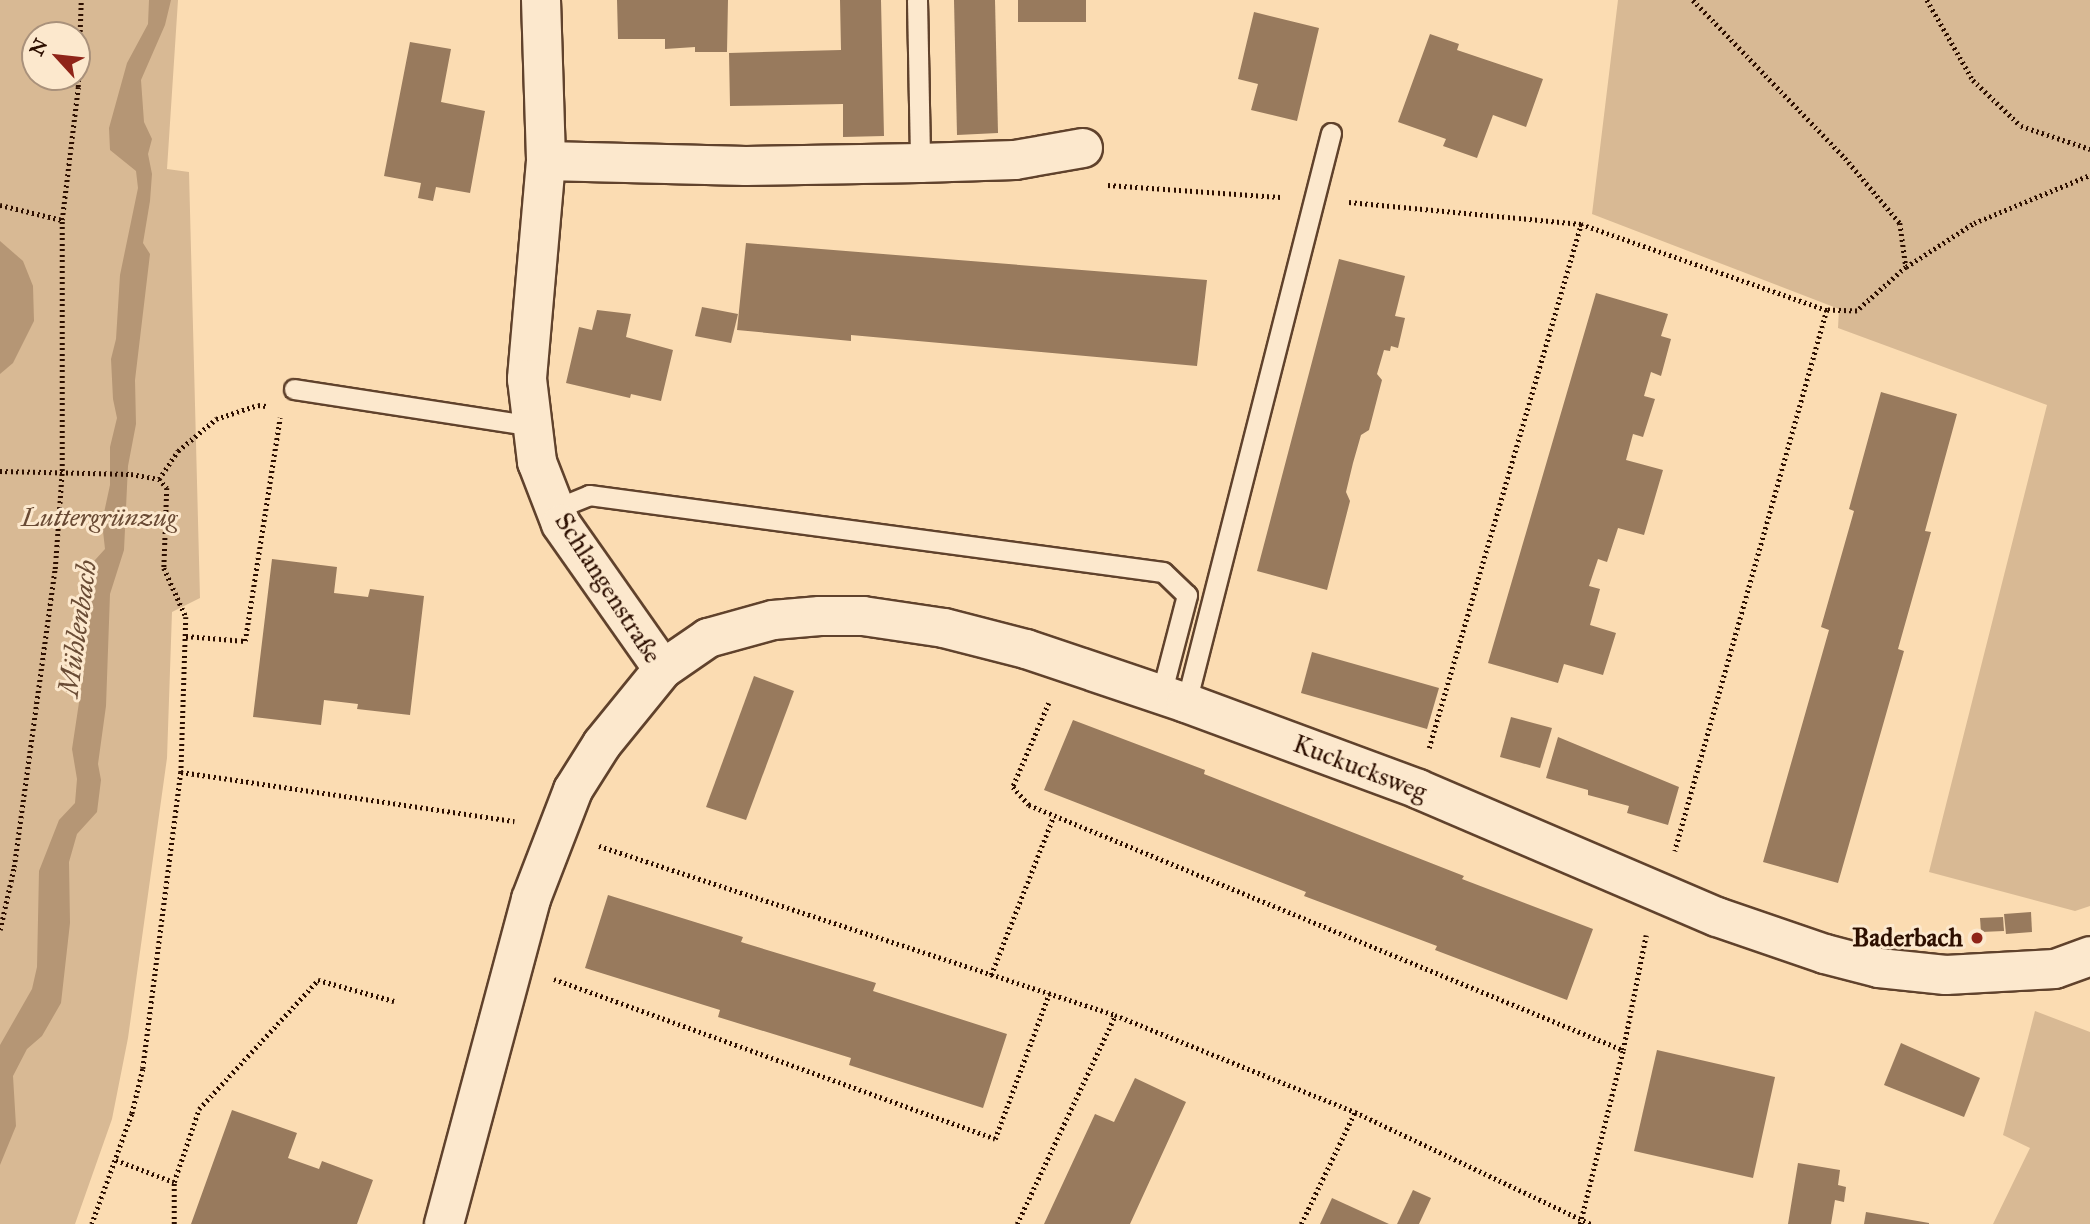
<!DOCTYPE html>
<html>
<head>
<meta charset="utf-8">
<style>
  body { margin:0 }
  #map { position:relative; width:2090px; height:1224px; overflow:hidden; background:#fbdcb2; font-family:"IM FELL Great Primer",serif }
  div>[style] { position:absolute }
  .green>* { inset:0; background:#d8b994 }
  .water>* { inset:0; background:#b59675 }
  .building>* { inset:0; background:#987a5d }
  .path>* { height:4.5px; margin-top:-2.25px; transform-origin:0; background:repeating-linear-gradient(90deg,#2d0f00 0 2px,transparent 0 5.5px) }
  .roads { filter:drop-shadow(2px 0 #60422c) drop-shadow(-2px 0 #60422c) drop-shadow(0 2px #60422c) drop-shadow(0 -2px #60422c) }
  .service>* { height:19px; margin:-9.5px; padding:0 9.5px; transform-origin:9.5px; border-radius:9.5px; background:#fce8cd }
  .minor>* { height:38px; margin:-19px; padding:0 19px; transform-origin:19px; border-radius:19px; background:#fce8cd }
  .dots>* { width:19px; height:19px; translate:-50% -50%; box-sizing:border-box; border:4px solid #fce8cd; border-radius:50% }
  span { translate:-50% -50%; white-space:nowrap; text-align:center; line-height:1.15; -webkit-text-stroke:6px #fce8cd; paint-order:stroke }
  .park-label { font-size:26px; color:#694a34; font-style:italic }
  .street-label { font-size:26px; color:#2d0f00 }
  .poi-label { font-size:26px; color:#2d0f00; font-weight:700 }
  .right { translate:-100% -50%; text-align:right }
  .water-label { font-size:28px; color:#6a4c35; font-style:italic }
  .north { position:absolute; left:21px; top:21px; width:70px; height:70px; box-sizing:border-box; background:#fce8cd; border:2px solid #a9917b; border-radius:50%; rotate:297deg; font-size:19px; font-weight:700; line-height:28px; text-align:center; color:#2d0f00 }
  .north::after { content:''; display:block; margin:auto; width:24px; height:32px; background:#8f2418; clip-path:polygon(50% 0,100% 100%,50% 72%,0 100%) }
</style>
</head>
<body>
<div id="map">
  <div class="green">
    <div style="clip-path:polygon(evenodd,0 0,178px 0,167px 169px,189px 172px,200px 598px,172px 612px,167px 758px,128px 1038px,112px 1119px,75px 1224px,0 1224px,0 0,35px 35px,77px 35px,77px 77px,35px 77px,35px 35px)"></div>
    <div style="clip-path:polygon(1618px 0,2090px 0,2090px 906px,2075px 911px,1929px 872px,2047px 405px,1838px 328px,1839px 309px,1592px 214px)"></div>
    <div style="clip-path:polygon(2035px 1011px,2090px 1032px,2090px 1224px,1993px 1224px,2030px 1148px,2003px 1135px)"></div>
  </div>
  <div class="water">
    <div style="clip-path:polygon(149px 0,171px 0,165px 25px,141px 80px,144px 122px,152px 139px,148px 154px,152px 174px,150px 201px,143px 243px,150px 254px,135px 380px,136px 424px,128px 466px,124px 550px,110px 594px,106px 706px,98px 764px,101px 780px,97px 812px,77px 834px,69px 862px,70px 923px,61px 1003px,42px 1036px,27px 1049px,13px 1076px,16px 1126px,0 1165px,0 1045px,32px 989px,37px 967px,39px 871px,59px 820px,75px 803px,77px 779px,72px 749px,86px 656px,84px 585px,85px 571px,105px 549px,102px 522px,110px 485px,110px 447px,117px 418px,113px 399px,111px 359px,116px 339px,120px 275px,138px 188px,136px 171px,110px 150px,109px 128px,127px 63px,148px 24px)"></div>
    <div style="clip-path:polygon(0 241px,23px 261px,33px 286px,34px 321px,13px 363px,0 374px)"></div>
  </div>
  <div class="building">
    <div style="clip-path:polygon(617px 0,728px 0,727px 52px,695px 52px,695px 47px,665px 49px,665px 39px,618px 39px)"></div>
    <div style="clip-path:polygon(840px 0,881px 0,884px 136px,843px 137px,843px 104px,730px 106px,729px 53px,841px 50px)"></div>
    <div style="clip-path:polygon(954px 0,995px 0,998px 133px,957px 135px)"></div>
    <div style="clip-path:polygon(1018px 0,1086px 0,1086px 22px,1018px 22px)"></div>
    <div style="clip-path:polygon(1254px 12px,1319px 28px,1297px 121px,1251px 110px,1258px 84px,1238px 79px)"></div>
    <div style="clip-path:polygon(1430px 34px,1459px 44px,1457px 50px,1543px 79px,1526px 127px,1493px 115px,1477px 158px,1443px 146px,1446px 139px,1398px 122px)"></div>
    <div style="clip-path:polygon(410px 42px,451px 49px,441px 102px,485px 111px,470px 193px,436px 187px,433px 201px,418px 198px,421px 183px,384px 176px)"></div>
    <div style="clip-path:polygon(746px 243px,1207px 280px,1197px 366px,851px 335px,851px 341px,737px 330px)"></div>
    <div style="clip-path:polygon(1339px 259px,1405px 276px,1395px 316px,1405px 318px,1398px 348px,1391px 346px,1390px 351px,1384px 350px,1377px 374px,1382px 380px,1369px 430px,1361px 435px,1353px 463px,1346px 492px,1350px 501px,1327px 590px,1257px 571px)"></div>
    <div style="clip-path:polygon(1596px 293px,1668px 314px,1661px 336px,1671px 339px,1661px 376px,1651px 372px,1644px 396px,1655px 399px,1643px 437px,1633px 434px,1626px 460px,1663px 470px,1644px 535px,1618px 528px,1607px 562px,1598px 559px,1589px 586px,1600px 589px,1590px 625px,1616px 633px,1603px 675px,1564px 664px,1558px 683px,1488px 663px)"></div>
    <div style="clip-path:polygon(702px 307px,738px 314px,731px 343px,695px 336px)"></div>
    <div style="clip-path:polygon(597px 310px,631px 314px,626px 337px,673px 350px,661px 401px,631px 394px,630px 398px,566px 383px,579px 327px,592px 330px)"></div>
    <div style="clip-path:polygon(1881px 392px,1957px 414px,1925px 531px,1931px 532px,1898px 649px,1904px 651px,1838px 883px,1763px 862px,1829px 630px,1821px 627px,1854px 511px,1849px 509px)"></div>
    <div style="clip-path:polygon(272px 559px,337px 567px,334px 593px,368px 597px,370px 589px,424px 596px,410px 715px,357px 709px,358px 704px,324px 700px,321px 725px,253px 717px)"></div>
    <div style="clip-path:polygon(1312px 652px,1439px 688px,1427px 729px,1301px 693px)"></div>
    <div style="clip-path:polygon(754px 676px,794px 691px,746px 820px,706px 807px)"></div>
    <div style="clip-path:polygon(1511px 717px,1552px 728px,1540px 768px,1500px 757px)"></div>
    <div style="clip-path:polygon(1073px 720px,1205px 770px,1204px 774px,1464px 876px,1462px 879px,1593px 929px,1567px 1000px,1435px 950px,1437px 946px,1304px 896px,1306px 892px,1044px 790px)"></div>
    <div style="clip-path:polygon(1558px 737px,1679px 787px,1668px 825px,1627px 813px,1629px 806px,1588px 795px,1588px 790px,1546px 778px)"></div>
    <div style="clip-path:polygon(608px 895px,743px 937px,741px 942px,876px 983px,873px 991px,1007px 1034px,983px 1108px,849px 1065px,851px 1058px,718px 1017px,720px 1010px,585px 968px)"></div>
    <div style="clip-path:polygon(2031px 912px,2032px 932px,2006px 934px,2004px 914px)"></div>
    <div style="clip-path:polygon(2003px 917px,2004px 931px,1981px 932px,1980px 918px)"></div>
    <div style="clip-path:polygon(1901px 1043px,1980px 1078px,1964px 1117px,1884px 1085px)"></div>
    <div style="clip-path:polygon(1657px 1050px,1775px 1077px,1753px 1178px,1634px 1151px)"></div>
    <div style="clip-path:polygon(1135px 1078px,1186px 1102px,1130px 1224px,1044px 1224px,1095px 1114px,1114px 1122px)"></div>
    <div style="clip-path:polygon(232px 1110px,297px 1133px,288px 1158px,319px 1169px,322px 1161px,373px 1180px,357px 1224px,191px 1224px)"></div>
    <div style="clip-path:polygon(1798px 1163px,1840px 1170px,1838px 1185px,1846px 1187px,1844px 1202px,1835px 1200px,1831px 1224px,1788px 1224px)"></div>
    <div style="clip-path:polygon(1413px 1190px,1431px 1198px,1419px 1224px,1397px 1224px)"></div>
    <div style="clip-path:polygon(1332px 1198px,1389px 1224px,1320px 1224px)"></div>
    <div style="clip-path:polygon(1866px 1212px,1929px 1223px,1929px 1224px,1864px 1224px)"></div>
  </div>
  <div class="path">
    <div style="left:1693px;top:0;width:219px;rotate:46.1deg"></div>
    <div style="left:1845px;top:158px;width:85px;rotate:49.8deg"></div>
    <div style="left:1900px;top:223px;width:44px;rotate:82.2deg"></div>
    <div style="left:1906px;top:267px;width:66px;rotate:138.1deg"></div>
    <div style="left:1857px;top:311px;width:30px;rotate:-178deg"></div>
    <div style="left:1927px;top:0;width:92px;rotate:60.1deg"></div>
    <div style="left:1973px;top:80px;width:66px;rotate:43.8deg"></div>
    <div style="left:2021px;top:126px;width:73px;rotate:18.4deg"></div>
    <div style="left:1108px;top:185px;width:173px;rotate:4deg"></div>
    <div style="left:1349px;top:202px;width:233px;rotate:5.4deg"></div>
    <div style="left:1581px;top:224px;width:261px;rotate:19.3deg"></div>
    <div style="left:1827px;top:310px;width:562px;rotate:105.69deg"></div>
    <div style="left:0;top:205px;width:64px;rotate:13.6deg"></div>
    <div style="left:1906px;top:267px;width:81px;rotate:-32.9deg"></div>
    <div style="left:1974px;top:223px;width:126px;rotate:-22.5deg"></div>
    <div style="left:0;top:471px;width:131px;rotate:1.3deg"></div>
    <div style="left:131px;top:474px;width:28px;rotate:10deg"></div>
    <div style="left:159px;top:479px;width:12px;rotate:48deg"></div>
    <div style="left:167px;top:488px;width:80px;rotate:92.1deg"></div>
    <div style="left:164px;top:568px;width:54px;rotate:65.8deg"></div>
    <div style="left:186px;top:617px;width:155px;rotate:91.8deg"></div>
    <div style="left:181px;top:772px;width:299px;rotate:97.3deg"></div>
    <div style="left:143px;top:1069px;width:46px;rotate:103.7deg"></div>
    <div style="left:132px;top:1114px;width:117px;rotate:110deg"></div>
    <div style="left:159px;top:479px;width:34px;rotate:-56deg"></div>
    <div style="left:178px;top:451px;width:50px;rotate:-40.1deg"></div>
    <div style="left:216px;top:419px;width:44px;rotate:-18.4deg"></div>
    <div style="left:258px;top:405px;width:8px;rotate:7deg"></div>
    <div style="left:186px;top:636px;width:59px;rotate:4.8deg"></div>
    <div style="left:245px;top:641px;width:226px;rotate:-81.1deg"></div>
    <div style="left:1049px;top:703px;width:91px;rotate:113.2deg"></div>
    <div style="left:1013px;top:787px;width:24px;rotate:48deg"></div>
    <div style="left:1029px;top:805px;width:643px;rotate:22.41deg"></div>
    <div style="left:1429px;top:748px;width:546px;rotate:-73.82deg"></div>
    <div style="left:181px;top:772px;width:337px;rotate:8.4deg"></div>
    <div style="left:599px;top:846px;width:543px;rotate:18.13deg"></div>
    <div style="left:1115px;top:1015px;width:259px;rotate:22deg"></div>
    <div style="left:1355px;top:1112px;width:261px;rotate:25.4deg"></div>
    <div style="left:0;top:930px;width:65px;rotate:-77.5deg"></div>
    <div style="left:14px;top:867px;width:301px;rotate:-82.2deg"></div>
    <div style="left:55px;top:569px;width:98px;rotate:-85.9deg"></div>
    <div style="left:62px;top:471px;width:251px;rotate:-90deg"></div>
    <div style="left:62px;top:220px;width:134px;rotate:-83.1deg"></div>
    <div style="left:78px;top:87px;width:87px;rotate:-88deg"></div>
    <div style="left:991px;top:975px;width:169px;rotate:-68.5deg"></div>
    <div style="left:554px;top:979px;width:469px;rotate:19.9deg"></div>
    <div style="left:995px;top:1139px;width:155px;rotate:-69.6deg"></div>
    <div style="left:116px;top:1160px;width:62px;rotate:20.8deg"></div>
    <div style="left:174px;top:1182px;width:77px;rotate:-71.1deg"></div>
    <div style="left:199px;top:1109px;width:176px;rotate:-47.3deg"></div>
    <div style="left:318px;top:980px;width:79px;rotate:15.4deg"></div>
    <div style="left:174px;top:1224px;width:42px;rotate:-90deg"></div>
    <div style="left:1017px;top:1224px;width:230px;rotate:-64.8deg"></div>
    <div style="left:1301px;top:1224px;width:124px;rotate:-64.3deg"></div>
    <div style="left:1580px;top:1224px;width:179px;rotate:-76.1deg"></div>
    <div style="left:1623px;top:1050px;width:117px;rotate:-78.7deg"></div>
  </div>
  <div class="roads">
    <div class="service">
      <div style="left:917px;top:0;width:163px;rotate:88.9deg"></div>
      <div style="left:294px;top:389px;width:242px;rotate:8.8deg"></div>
      <div style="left:555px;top:509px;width:37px;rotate:-22deg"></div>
      <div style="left:589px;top:495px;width:579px;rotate:7.64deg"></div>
      <div style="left:1163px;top:572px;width:33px;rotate:44deg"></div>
      <div style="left:1187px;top:595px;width:103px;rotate:104.6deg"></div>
      <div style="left:1186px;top:703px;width:588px;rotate:-75.73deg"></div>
    </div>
    <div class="minor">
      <div style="left:541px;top:0;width:161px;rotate:88.2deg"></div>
      <div style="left:546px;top:161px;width:219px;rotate:95deg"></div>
      <div style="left:527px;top:379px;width:84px;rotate:83.1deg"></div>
      <div style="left:537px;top:462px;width:66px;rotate:68.8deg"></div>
      <div style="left:561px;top:524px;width:177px;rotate:54.9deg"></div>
      <div style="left:546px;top:161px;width:200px;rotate:1.4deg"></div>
      <div style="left:746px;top:166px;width:174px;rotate:-1deg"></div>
      <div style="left:920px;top:163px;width:95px;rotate:-1.8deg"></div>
      <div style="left:1015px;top:160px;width:69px;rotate:-10deg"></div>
      <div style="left:444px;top:1224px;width:336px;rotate:-75deg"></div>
      <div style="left:531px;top:899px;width:117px;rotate:-68.9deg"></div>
      <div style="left:573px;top:790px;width:54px;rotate:-57.8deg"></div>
      <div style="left:602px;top:744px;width:97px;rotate:-50.9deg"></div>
      <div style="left:663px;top:669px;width:55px;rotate:-34.6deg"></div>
      <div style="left:708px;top:638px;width:67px;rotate:-15.5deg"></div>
      <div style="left:773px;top:620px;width:47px;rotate:-4.9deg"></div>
      <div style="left:820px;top:616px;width:43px"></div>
      <div style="left:863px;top:616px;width:82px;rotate:8.4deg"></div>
      <div style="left:944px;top:628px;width:85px;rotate:14.4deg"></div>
      <div style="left:1026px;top:649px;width:169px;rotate:18.6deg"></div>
      <div style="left:1186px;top:703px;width:247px;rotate:20.3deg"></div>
      <div style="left:1418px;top:789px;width:325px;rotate:23.2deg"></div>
      <div style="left:1717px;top:917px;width:114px;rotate:18.9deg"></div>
      <div style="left:1825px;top:954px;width:56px;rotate:14.5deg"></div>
      <div style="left:1879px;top:968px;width:67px;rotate:6deg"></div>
      <div style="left:1946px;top:975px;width:109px;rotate:-3.2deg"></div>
      <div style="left:2055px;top:969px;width:37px;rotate:-20deg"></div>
    </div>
  </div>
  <div class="dots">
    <div style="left:1977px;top:938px;background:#8f2418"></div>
  </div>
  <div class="park-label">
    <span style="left:99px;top:518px">Luttergrünzug</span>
  </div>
  <div class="street-label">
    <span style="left:608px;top:588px;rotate:57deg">Schlangenstraße</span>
    <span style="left:1360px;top:768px;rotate:21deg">Kuckucksweg</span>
  </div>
  <div class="poi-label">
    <span class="right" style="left:1963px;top:938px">Baderbach</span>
  </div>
  <div class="water-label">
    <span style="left:78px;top:628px;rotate:-82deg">Mühlenbach</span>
  </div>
  <div class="north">N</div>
</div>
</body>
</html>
